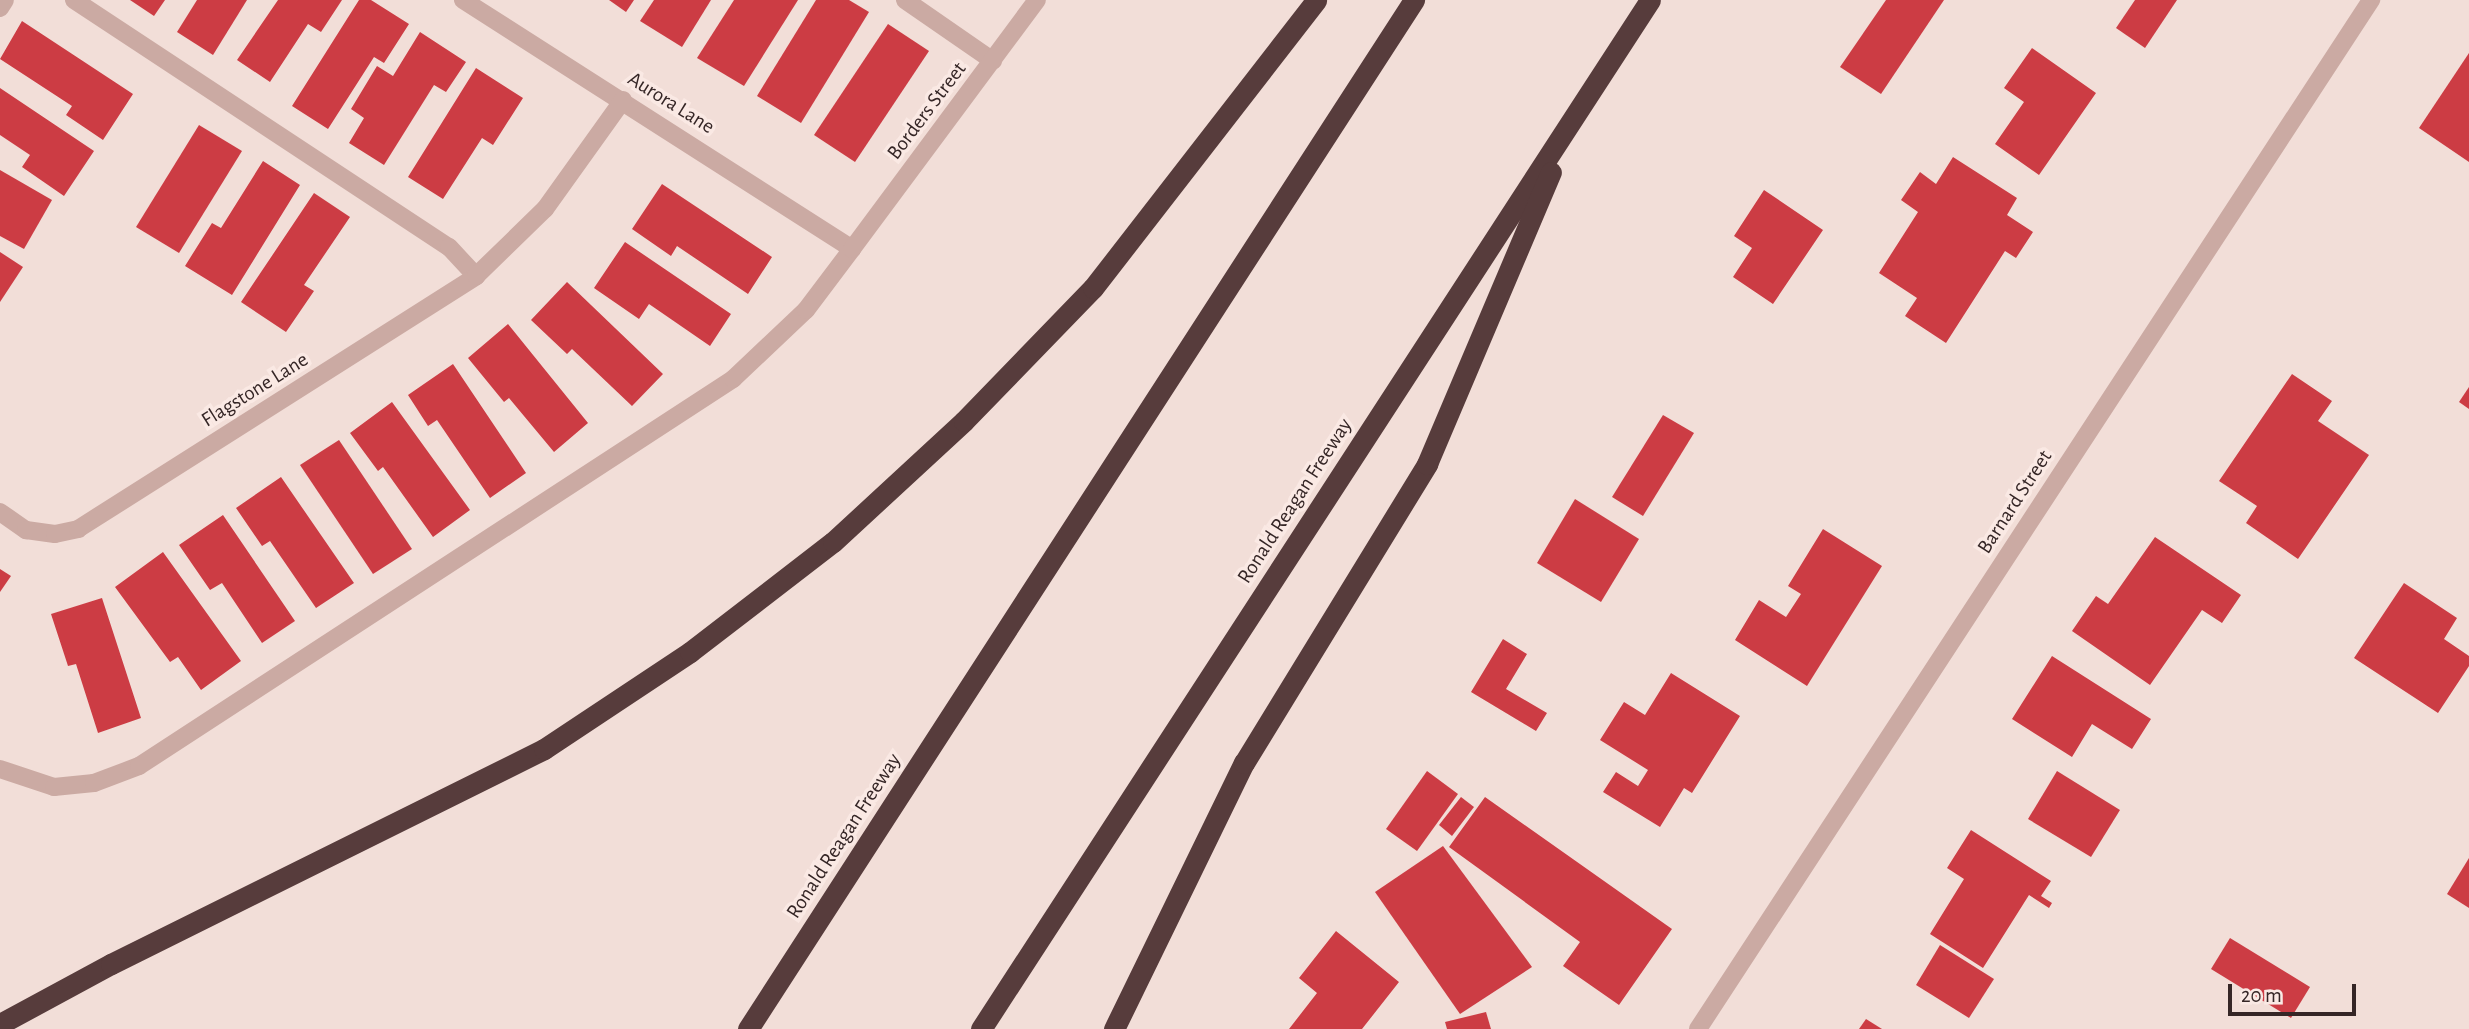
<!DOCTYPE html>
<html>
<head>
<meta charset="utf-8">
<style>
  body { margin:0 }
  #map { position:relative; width:2469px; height:1029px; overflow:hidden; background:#f2ded8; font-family:"Alegreya Sans",sans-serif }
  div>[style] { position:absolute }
  .building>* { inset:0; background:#cc3c44 }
  .service>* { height:18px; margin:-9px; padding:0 9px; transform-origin:9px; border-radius:9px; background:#cbaaa3 }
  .minor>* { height:18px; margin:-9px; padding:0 9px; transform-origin:9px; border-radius:9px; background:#cbaaa3 }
  .motorway>* { height:21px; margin:-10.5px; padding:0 10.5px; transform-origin:10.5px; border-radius:10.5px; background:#573c3c }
  span { translate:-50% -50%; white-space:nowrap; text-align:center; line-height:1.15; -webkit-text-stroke:7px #fae9e4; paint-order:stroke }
  .street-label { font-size:21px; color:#352626 }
  .scale { position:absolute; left:2228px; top:984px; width:128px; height:32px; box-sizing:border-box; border:4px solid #352626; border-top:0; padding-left:9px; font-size:21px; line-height:24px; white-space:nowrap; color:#352626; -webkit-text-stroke:5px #fae9e4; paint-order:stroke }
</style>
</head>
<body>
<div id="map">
  <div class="building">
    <div style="clip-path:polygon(130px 0,165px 0,154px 16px)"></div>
    <div style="clip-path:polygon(197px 0,247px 0,213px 55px,177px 32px)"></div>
    <div style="clip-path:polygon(278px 0,342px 0,321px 32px,308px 24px,270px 82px,237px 60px)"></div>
    <div style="clip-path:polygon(359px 0,371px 0,409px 24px,384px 63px,374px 57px,328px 129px,292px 106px)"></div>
    <div style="clip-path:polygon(609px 0,634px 0,626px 12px)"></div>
    <div style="clip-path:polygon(654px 0,711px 0,682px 47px,640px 21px)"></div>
    <div style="clip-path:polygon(734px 0,798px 0,744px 86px,697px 58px)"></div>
    <div style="clip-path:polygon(816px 0,849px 0,869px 12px,801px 123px,757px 96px)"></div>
    <div style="clip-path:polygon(1886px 0,1944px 0,1881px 94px,1840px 67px)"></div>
    <div style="clip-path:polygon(2135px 0,2177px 0,2145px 48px,2116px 28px)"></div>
    <div style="clip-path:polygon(22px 21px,133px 94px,103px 140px,66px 115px,72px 106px,0 59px)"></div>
    <div style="clip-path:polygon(888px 24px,929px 51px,855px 162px,814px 135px)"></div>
    <div style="clip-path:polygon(420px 32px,466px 62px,446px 92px,434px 85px,384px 165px,349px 143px,364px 118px,351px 109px,377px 66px,393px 76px)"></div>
    <div style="clip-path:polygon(2032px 48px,2096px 93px,2039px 175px,1995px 144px,2024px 102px,2004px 88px)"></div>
    <div style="clip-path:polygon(2469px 53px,2469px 162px,2419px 128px)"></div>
    <div style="clip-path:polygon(476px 68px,523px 98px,493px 145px,482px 138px,443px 199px,408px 177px)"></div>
    <div style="clip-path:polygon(0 88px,94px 151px,64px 196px,22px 167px,30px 155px,0 135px)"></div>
    <div style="clip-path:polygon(199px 125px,242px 151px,179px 253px,136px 227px)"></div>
    <div style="clip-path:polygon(1953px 157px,2017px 198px,2007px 215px,2033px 232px,2016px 258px,2005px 251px,1946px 343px,1905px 316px,1917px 298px,1879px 273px,1918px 212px,1901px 200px,1920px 172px,1936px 184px)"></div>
    <div style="clip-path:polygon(263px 161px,300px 185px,232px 295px,185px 266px,212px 223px,221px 228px)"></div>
    <div style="clip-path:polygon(0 170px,52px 200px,24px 249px,0 236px)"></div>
    <div style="clip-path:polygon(662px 184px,772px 257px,748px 294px,677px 246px,671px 256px,632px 229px)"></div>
    <div style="clip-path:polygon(1764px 190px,1823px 230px,1773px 304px,1733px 277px,1752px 248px,1734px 236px)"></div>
    <div style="clip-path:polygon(314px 193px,350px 217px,304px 285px,314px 291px,286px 332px,241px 302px)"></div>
    <div style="clip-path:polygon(625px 242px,731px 314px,710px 346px,649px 304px,639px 319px,594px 288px)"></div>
    <div style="clip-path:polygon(0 252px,23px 267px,0 302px)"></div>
    <div style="clip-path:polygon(567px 282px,663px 374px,632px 406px,572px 349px,567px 354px,531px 320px)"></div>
    <div style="clip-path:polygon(508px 324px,588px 423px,554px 452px,509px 398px,504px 402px,468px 358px)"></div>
    <div style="clip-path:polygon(453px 364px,526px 473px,490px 498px,437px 420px,428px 426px,408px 395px)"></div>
    <div style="clip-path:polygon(2292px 374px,2332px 401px,2318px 421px,2369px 455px,2298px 559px,2246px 523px,2257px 506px,2219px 481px)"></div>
    <div style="clip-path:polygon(2469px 387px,2469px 409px,2459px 402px)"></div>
    <div style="clip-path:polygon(392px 402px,470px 510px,433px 537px,383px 467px,378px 471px,350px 433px)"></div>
    <div style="clip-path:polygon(1663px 415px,1694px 433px,1643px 516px,1612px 497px)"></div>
    <div style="clip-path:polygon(339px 440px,412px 549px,373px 574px,300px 465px)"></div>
    <div style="clip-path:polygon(281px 477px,354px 583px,316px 608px,270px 541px,262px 546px,236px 508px)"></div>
    <div style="clip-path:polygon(1575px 499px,1639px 539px,1601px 602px,1537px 563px)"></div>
    <div style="clip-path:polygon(223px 515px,295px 621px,262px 643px,222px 583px,210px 590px,179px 545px)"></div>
    <div style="clip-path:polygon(1823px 529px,1882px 566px,1807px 686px,1735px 640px,1759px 600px,1786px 617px,1801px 594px,1788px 586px)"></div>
    <div style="clip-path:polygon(2155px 537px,2241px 595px,2222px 623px,2202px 610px,2150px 685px,2072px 631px,2096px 596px,2108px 604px)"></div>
    <div style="clip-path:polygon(163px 552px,241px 661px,201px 690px,178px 657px,170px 662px,115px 587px)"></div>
    <div style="clip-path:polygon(0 569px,11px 576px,0 592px)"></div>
    <div style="clip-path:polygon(2404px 583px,2457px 618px,2444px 639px,2469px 656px,2469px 666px,2438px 713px,2354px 658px)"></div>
    <div style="clip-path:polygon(102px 598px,141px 718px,98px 733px,76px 664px,68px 666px,51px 614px)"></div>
    <div style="clip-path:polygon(1503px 639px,1527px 654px,1506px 689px,1547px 713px,1536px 731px,1471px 692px)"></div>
    <div style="clip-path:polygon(2052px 656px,2151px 719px,2132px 749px,2092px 724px,2072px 757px,2012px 719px)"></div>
    <div style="clip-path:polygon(1671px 673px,1740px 716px,1692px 793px,1684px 788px,1660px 827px,1603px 792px,1616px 772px,1638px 786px,1648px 770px,1600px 740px,1624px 702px,1645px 715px)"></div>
    <div style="clip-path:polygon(1427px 771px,1458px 794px,1417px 851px,1386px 829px)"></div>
    <div style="clip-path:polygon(2057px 771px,2120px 810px,2091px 857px,2028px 819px)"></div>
    <div style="clip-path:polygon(1461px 797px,1474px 807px,1452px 836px,1439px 825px)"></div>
    <div style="clip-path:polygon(1485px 797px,1672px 929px,1619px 1005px,1563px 966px,1580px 942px,1449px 847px)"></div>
    <div style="clip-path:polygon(1971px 830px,2051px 881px,2041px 896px,2052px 903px,2049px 908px,2029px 895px,1983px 968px,1930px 934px,1964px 879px,1947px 868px)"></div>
    <div style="clip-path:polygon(1443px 846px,1532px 967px,1460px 1014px,1375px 892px)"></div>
    <div style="clip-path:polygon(2469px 858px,2469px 908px,2447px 894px)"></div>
    <div style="clip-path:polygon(1336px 931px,1399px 982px,1362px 1029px,1289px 1029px,1317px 993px,1299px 978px)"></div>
    <div style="clip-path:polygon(2230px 938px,2310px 987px,2291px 1018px,2211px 969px)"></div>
    <div style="clip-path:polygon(1940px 945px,1994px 979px,1969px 1018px,1916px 985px)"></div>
    <div style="clip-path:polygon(1486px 1012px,1491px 1029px,1447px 1029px,1445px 1022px)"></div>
    <div style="clip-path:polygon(1866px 1019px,1882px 1029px,1859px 1029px)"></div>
  </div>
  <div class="service">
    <div style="left:905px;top:0;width:107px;rotate:34.7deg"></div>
    <div style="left:0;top:769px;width:57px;rotate:18.4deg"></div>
    <div style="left:54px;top:787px;width:40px;rotate:-5.7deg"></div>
    <div style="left:94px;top:783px;width:48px;rotate:-20.7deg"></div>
    <div style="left:139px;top:766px;width:709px;rotate:-33.08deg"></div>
    <div style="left:733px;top:379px;width:100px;rotate:-43.4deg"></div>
    <div style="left:806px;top:310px;width:76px;rotate:-53deg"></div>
  </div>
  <div class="minor">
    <div style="left:74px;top:0;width:449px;rotate:33.4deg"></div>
    <div style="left:449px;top:247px;width:40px;rotate:47deg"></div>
    <div style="left:463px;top:0;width:462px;rotate:32.6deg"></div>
    <div style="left:852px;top:249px;width:310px;rotate:-53.4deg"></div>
    <div style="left:0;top:8px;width:9px;rotate:-58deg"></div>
    <div style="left:0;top:512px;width:32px;rotate:35deg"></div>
    <div style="left:26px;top:530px;width:29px;rotate:8deg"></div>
    <div style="left:55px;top:534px;width:24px;rotate:-12deg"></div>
    <div style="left:78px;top:529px;width:472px;rotate:-32.4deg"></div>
    <div style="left:476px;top:276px;width:96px;rotate:-44.2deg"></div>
    <div style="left:545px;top:209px;width:134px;rotate:-54.4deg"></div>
    <div style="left:1698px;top:1029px;width:1230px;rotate:-56.81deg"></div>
  </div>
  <div class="motorway">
    <div style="left:0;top:1024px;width:126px;rotate:-28.4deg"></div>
    <div style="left:111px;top:964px;width:483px;rotate:-26.4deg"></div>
    <div style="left:544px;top:749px;width:175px;rotate:-33.6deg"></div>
    <div style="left:690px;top:652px;width:180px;rotate:-37.6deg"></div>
    <div style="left:833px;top:542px;width:178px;rotate:-42.7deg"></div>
    <div style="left:964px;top:421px;width:185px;rotate:-45.9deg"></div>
    <div style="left:1093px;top:288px;width:364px;rotate:-52.2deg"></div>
    <div style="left:748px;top:1029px;width:1226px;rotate:-57.09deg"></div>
    <div style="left:981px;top:1029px;width:1227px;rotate:-56.97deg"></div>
    <div style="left:1114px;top:1029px;width:296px;rotate:-64deg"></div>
    <div style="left:1244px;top:763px;width:351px;rotate:-58.5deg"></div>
    <div style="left:1427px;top:464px;width:317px;rotate:-67deg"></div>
  </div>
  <div class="street-label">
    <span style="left:671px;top:103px;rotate:32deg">Aurora Lane</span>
    <span style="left:927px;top:111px;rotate:-53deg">Borders Street</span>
    <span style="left:255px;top:390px;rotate:-32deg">Flagstone Lane</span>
    <span style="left:1295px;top:501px;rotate:-57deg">Ronald Reagan Freeway</span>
    <span style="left:2015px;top:502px;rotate:-57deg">Barnard Street</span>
    <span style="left:844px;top:836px;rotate:-57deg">Ronald Reagan Freeway</span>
  </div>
  <div class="scale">20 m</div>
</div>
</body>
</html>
